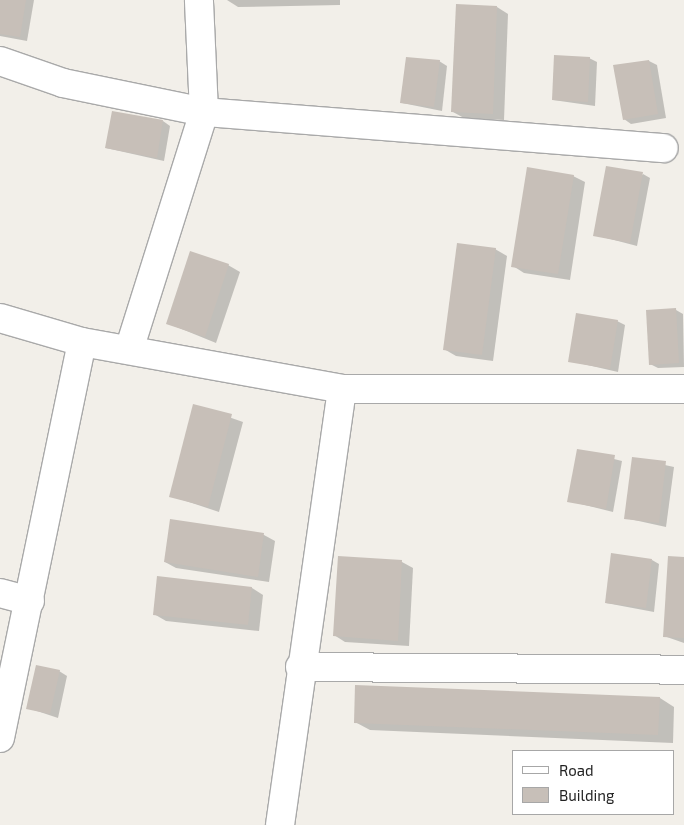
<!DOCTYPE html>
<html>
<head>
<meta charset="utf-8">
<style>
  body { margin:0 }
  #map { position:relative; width:684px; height:825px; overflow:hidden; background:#f2efe9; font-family:"Exo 2",sans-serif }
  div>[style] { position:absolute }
  .shadow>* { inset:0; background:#0003 }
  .building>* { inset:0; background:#c7bfb8 }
  .roads { filter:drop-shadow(1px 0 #a9a9a9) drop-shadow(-1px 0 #a9a9a9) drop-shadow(0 1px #a9a9a9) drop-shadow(0 -1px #a9a9a9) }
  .minor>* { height:28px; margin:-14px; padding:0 14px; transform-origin:14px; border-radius:14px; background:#fff }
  span { translate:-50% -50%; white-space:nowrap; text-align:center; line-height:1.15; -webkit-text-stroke:5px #fff; paint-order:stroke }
  .legend { position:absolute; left:512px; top:750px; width:162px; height:65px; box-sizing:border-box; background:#fff; border:1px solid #a7a7a7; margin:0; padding:6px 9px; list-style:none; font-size:15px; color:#222 }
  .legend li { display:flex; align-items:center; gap:10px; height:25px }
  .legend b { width:25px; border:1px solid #a7a7a7 }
</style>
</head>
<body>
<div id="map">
  <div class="shadow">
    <div style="clip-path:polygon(0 0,34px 0,27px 41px,0 36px)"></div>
    <div style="clip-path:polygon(227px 0,340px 0,340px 5px,238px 7px)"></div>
    <div style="clip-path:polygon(497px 7px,508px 14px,504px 120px,464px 118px,453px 112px)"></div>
    <div style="clip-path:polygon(589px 58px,597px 62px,595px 106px,553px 100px)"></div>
    <div style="clip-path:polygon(439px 61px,447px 66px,442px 111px,402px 103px)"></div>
    <div style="clip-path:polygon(649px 61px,657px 65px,666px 118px,631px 124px,624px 119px,615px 66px)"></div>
    <div style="clip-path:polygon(163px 121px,170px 126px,164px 161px,106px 148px)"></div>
    <div style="clip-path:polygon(643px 174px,650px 178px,637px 246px,595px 235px)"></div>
    <div style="clip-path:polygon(573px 176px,585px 182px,570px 280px,524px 273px,513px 266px)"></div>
    <div style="clip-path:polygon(495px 249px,507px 256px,493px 361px,456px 356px,444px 349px)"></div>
    <div style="clip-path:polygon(228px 265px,240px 272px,216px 343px,167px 323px)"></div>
    <div style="clip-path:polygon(676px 310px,683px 314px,684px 367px,658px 368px,650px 364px)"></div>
    <div style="clip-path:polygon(617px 321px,625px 325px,618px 372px,570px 361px)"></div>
    <div style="clip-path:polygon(194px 405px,243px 422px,219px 512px,171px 496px)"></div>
    <div style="clip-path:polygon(578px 450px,622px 461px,613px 512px,569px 501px)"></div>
    <div style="clip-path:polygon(633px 458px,674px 467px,666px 527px,625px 518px)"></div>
    <div style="clip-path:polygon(171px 520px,264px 535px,275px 541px,269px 582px,176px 568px,165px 562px)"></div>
    <div style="clip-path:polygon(339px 558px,402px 562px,413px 568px,409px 646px,345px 642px,334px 635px)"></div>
    <div style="clip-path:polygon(684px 559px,684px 643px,664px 636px)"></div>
    <div style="clip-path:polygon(652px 560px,659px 564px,654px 612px,606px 603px)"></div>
    <div style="clip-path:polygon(158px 578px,252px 588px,263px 595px,259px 631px,166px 621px,154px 614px)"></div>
    <div style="clip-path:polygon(59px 671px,67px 676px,58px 718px,28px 708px)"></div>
    <div style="clip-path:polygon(660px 698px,674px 707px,673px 743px,370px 730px,355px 722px)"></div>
  </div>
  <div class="building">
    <div style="clip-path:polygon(0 0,26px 0,20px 37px,0 34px)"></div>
    <div style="clip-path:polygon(456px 4px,497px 6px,493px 114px,451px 112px)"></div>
    <div style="clip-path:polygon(554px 55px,590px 57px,588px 102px,552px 100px)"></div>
    <div style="clip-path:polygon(406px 57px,440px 60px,434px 107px,400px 103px)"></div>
    <div style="clip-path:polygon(649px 60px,658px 114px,623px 120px,613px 65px)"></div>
    <div style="clip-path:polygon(112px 111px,163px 120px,157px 158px,105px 148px)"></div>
    <div style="clip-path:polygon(606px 166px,643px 172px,630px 243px,593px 236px)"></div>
    <div style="clip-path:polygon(527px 167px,574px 175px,558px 274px,511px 267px)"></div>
    <div style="clip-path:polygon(457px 243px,496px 248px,482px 355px,443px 350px)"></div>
    <div style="clip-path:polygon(190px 251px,229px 264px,205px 337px,166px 324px)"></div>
    <div style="clip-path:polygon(676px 308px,679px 363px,649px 365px,646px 310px)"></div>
    <div style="clip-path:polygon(576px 313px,618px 320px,610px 369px,568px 362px)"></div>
    <div style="clip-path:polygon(193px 404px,232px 414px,208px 507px,169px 497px)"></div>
    <div style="clip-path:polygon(577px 449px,615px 455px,606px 509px,567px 502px)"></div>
    <div style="clip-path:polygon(632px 457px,666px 461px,659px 523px,624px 519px)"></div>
    <div style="clip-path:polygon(170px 519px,264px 533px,258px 577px,164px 562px)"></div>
    <div style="clip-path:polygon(611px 553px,652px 559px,646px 608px,605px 603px)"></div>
    <div style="clip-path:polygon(338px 556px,402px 560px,398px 641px,333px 636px)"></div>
    <div style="clip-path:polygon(668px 556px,684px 557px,684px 638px,663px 637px)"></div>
    <div style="clip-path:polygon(157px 576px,252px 587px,248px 625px,153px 615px)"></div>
    <div style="clip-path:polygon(36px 665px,60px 670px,50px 714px,26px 709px)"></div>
    <div style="clip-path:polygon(355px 685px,660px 697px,658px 735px,354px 723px)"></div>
  </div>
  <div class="roads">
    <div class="minor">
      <div style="left:0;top:61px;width:67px;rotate:19.2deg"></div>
      <div style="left:63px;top:83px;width:144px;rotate:11.6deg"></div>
      <div style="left:204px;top:112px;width:461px;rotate:4.5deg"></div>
      <div style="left:0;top:318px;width:85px;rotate:16.3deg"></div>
      <div style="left:82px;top:342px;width:264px;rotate:10.2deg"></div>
      <div style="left:342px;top:389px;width:342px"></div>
      <div style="left:129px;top:350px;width:250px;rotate:-72.5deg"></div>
      <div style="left:204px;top:112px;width:112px;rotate:-92.6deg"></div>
      <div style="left:0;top:593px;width:31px;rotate:15deg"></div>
      <div style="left:300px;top:667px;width:384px;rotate:0.4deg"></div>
      <div style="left:0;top:738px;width:404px;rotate:-78.3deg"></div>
      <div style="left:280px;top:825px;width:440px;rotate:-81.9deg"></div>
    </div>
  </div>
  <ul class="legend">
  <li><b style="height:6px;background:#fff"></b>Road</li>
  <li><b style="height:14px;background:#c7bfb8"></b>Building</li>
  </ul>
</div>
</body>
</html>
